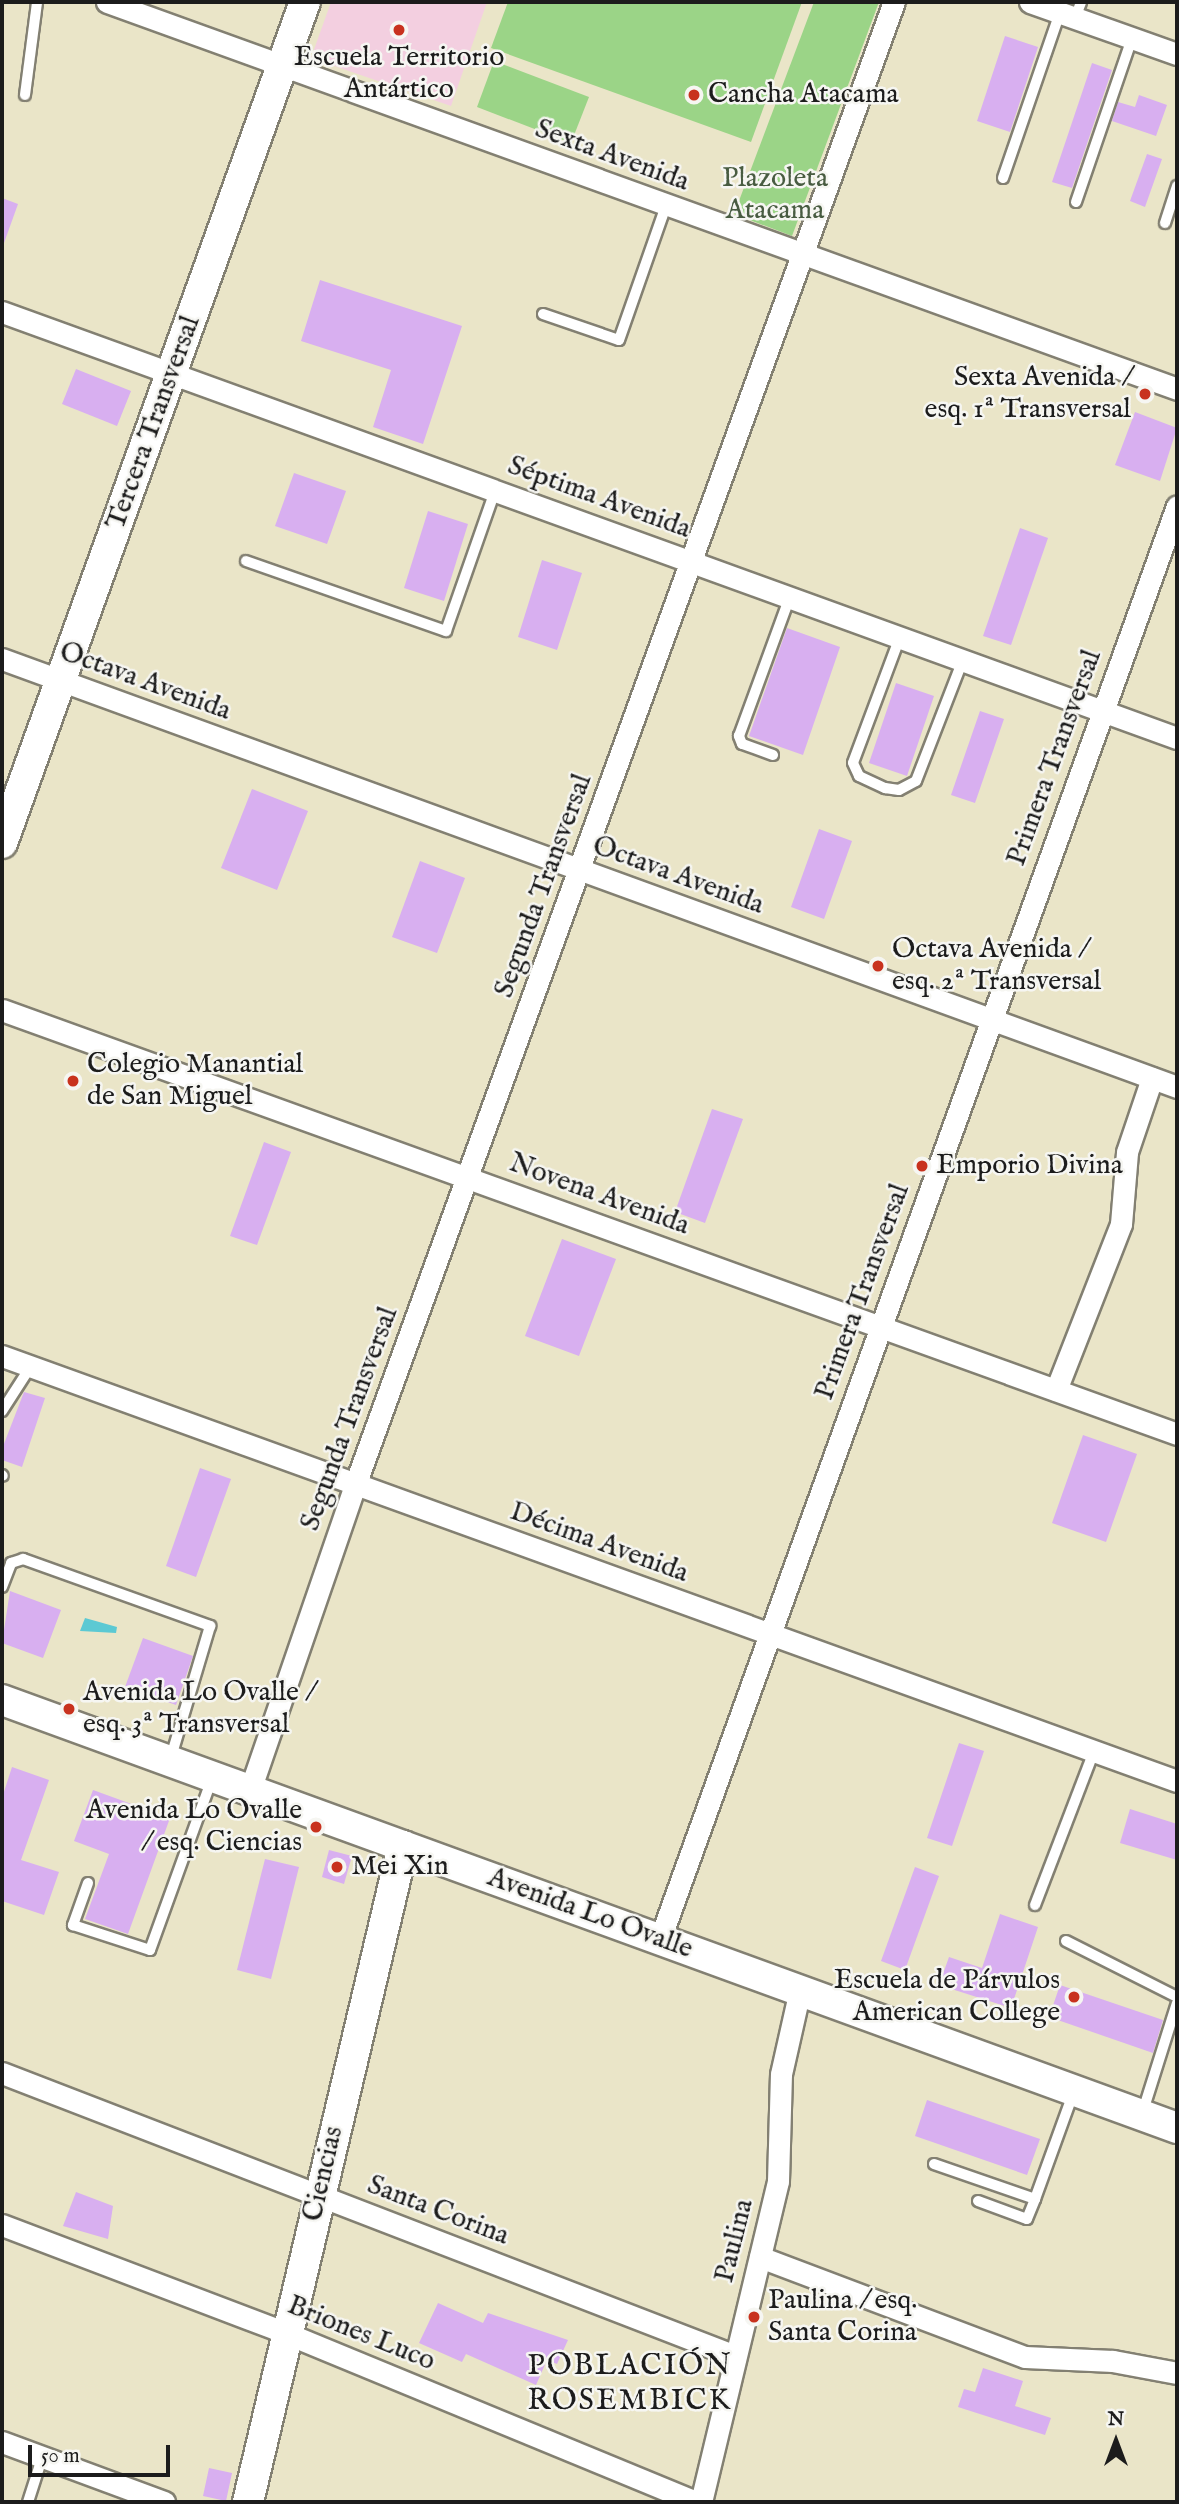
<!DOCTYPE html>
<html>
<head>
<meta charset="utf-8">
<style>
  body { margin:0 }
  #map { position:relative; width:1179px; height:2504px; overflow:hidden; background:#eae5c8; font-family:"IM FELL English",serif }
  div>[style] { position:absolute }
  .built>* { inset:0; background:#f3cfe0 }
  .green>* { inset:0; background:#9bd487 }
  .water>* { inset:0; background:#5cc9d3 }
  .building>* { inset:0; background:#d8aff0 }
  .roads { filter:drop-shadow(2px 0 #838072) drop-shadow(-2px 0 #838072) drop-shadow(0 2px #838072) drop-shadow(0 -2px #838072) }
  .lane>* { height:10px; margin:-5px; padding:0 5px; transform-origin:5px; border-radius:5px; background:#fff }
  .street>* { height:21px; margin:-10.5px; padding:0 10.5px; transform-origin:10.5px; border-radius:10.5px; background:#fff }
  .secondary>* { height:30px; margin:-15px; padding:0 15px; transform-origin:15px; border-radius:15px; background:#fff }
  .dots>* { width:19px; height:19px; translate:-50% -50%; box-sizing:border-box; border:4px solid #f6f6f2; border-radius:50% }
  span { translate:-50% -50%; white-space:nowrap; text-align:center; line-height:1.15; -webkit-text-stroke:5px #f6f6f2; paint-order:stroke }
  .poi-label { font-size:28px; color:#1c1c1c }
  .left { translate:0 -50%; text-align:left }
  .right { translate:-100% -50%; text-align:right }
  .street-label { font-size:28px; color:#1c1c1c }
  .park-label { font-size:28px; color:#485c41 }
  .neighbourhood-label { font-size:30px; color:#1c1c1c; letter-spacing:2px }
  .frame { position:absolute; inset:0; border:4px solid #1c1c1c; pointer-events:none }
  .north { position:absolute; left:1081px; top:2406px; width:70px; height:70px; -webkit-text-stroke:5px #f6f6f2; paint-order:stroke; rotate:0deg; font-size:19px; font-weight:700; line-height:28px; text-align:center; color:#1c1c1c }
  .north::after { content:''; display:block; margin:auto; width:24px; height:32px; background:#1c1c1c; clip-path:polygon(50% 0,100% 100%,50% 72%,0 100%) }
  .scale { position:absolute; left:28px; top:2445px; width:142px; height:32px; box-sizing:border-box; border:4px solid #1c1c1c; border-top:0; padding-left:9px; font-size:21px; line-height:24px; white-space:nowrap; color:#1c1c1c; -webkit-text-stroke:5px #f6f6f2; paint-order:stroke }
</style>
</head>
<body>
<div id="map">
  <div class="built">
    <div style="clip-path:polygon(331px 2px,487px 2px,451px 106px,311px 58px)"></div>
  </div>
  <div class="green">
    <div style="clip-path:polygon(508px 2px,802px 2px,751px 142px,491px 48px)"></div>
    <div style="clip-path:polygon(814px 2px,879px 2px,792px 236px,734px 214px)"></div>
    <div style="clip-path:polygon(494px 61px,589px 97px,571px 143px,477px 107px)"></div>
  </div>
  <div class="water">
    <div style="clip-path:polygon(85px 1618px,117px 1627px,116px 1633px,80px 1631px)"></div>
  </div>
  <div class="building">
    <div style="clip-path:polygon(1005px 36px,1038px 47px,1010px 132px,977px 121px)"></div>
    <div style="clip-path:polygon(1092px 63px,1112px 70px,1072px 188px,1052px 182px)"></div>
    <div style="clip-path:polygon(1139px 95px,1167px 105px,1156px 136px,1112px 121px,1118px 102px,1135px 107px)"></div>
    <div style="clip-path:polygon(1147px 154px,1162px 159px,1145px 207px,1130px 201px)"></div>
    <div style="clip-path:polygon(2px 198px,18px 204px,4px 243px,2px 243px)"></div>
    <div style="clip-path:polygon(320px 280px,462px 326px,423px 444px,373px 427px,391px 370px,301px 341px)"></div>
    <div style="clip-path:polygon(76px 369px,131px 391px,117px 426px,62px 404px)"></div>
    <div style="clip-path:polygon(1135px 412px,1177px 428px,1160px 481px,1115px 465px)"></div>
    <div style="clip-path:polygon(294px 473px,346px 491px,327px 544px,275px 526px)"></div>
    <div style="clip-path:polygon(428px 511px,468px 524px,444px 601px,404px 588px)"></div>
    <div style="clip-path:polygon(1020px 528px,1048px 538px,1011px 645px,983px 636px)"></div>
    <div style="clip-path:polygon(542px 560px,582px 573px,557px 650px,518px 637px)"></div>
    <div style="clip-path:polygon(787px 628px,840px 647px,803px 755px,749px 736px)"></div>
    <div style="clip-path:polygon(896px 683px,934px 696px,907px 776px,869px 763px)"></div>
    <div style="clip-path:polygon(980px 711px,1004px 719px,975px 803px,951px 795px)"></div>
    <div style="clip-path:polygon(252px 789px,308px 811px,277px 890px,221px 868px)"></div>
    <div style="clip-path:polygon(819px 829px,852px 841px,824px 919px,791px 907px)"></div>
    <div style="clip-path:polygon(420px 861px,465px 878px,437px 953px,392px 937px)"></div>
    <div style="clip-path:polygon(712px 1109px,743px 1119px,705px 1223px,675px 1212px)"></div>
    <div style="clip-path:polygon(264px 1142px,291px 1152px,257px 1245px,230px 1236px)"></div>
    <div style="clip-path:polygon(562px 1239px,616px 1259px,579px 1356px,525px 1336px)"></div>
    <div style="clip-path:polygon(24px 1392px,45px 1398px,22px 1467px,2px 1460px,2px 1449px)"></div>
    <div style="clip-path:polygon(1083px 1435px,1137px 1454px,1106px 1542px,1052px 1523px)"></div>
    <div style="clip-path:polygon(200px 1468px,231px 1479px,196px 1577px,166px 1566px)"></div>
    <div style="clip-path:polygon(10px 1591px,61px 1610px,43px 1658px,2px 1643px)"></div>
    <div style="clip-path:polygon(143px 1638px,193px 1656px,176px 1705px,125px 1687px)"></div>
    <div style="clip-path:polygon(959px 1743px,984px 1751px,952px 1846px,927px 1838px)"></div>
    <div style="clip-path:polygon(12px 1767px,49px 1780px,21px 1860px,59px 1872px,44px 1915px,2px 1901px,2px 1798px)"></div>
    <div style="clip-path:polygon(93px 1790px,170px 1818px,128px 1934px,85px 1919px,109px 1854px,74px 1841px)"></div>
    <div style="clip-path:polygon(1130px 1809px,1177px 1824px,1177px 1860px,1120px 1843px)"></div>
    <div style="clip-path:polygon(329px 1850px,352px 1856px,344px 1884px,322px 1877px)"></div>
    <div style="clip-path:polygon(265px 1859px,299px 1867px,271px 1979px,237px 1970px)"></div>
    <div style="clip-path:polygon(915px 1867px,939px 1876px,905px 1970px,881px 1961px)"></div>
    <div style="clip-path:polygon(1000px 1914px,1038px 1927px,1011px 2008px,939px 1985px,949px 1957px,982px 1968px)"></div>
    <div style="clip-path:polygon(1060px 1985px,1163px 2020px,1153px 2053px,1049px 2017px)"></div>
    <div style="clip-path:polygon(927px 2100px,1040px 2139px,1027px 2175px,915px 2136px)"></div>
    <div style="clip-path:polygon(76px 2192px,113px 2206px,108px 2239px,63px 2226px)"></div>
    <div style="clip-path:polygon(438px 2303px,483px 2323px,488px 2313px,568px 2340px,557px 2364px,547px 2360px,536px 2385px,466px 2354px,462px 2362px,419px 2343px)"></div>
    <div style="clip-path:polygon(983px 2368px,1023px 2381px,1015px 2406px,1051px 2418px,1045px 2435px,958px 2407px,964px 2389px,975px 2392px)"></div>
    <div style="clip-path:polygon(209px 2468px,232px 2473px,226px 2501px,203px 2496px)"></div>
  </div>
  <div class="roads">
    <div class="lane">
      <div style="left:1075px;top:18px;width:17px;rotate:-69deg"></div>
      <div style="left:25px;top:95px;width:94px;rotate:-82.6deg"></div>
      <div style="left:1003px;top:178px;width:176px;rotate:-71deg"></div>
      <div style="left:1076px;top:202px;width:173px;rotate:-71.1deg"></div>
      <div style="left:1165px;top:223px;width:39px;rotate:-72deg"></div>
      <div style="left:543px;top:314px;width:80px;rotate:18.9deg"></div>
      <div style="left:619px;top:340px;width:142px;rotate:-70.7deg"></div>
      <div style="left:246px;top:561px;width:212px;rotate:19.3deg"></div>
      <div style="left:446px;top:631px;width:148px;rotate:-70.7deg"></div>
      <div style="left:900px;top:637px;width:134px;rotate:110.5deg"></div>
      <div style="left:853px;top:763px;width:14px;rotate:65deg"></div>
      <div style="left:859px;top:776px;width:29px;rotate:25deg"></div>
      <div style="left:885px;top:788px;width:14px;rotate:8deg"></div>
      <div style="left:899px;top:790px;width:19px;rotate:-28deg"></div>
      <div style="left:916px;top:781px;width:130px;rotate:-68.8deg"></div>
      <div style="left:773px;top:755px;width:33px;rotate:-160deg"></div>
      <div style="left:742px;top:744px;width:9px;rotate:-111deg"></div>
      <div style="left:739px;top:736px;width:148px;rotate:-69.9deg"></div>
      <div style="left:2px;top:1411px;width:54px;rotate:-57.2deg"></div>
      <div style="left:2px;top:1475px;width:1px;rotate:45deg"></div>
      <div style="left:2px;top:1587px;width:26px;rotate:-69deg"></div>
      <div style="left:11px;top:1563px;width:13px;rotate:-18deg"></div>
      <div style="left:23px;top:1559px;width:199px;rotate:19.7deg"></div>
      <div style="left:210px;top:1626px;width:140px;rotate:106.6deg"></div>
      <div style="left:88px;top:1883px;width:45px;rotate:109.7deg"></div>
      <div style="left:73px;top:1925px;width:81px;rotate:18deg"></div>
      <div style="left:150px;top:1950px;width:182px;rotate:-70.1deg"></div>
      <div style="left:1035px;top:1905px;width:165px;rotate:-69deg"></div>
      <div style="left:1066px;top:1941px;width:124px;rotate:26.8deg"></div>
      <div style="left:1142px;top:2114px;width:116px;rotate:-72.5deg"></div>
      <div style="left:934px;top:2164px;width:107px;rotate:19.1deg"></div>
      <div style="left:1035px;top:2199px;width:115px;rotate:-70.1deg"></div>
      <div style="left:978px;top:2201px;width:52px;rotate:20.2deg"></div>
      <div style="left:1027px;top:2219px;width:22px;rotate:-68deg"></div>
      <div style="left:28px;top:2502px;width:46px;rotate:-72.3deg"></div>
    </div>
    <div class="street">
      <div style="left:107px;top:2px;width:1138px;rotate:19.88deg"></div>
      <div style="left:1030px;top:2px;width:156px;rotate:19.5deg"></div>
      <div style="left:2px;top:312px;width:1250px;rotate:19.93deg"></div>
      <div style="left:2px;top:659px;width:1251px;rotate:20.01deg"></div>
      <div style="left:2px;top:1010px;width:1249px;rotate:19.84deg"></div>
      <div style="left:2px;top:1356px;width:1249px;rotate:19.89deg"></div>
      <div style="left:1056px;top:1390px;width:178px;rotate:-68.6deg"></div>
      <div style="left:1121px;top:1224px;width:72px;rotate:-85.2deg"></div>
      <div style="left:1127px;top:1152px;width:78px;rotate:-71.3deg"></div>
      <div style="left:250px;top:1790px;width:323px;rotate:-71deg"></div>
      <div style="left:355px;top:1485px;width:1578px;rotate:-70.03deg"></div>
      <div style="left:660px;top:1939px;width:1523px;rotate:-70.16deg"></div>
      <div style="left:2px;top:2073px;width:786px;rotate:21.11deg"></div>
      <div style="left:2px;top:2225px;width:293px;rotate:20.8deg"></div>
      <div style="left:276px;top:2329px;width:454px;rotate:22.4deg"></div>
      <div style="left:760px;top:2257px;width:283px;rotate:20.7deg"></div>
      <div style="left:1025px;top:2357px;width:88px;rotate:2.6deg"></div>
      <div style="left:1113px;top:2361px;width:65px;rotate:10.6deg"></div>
      <div style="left:2px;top:2442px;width:173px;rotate:20.3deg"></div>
      <div style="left:701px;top:2502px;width:330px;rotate:-76.5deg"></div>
      <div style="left:778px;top:2181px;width:107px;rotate:-88.4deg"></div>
      <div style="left:781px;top:2074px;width:86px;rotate:-77.3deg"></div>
    </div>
    <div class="secondary">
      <div style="left:2px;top:843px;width:894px;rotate:-70.19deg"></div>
      <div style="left:2px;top:1700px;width:1251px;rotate:20.01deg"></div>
      <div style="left:248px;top:2502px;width:674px;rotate:-76.71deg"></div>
    </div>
  </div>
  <div class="dots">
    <div style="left:399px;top:30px;background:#c8321e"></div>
    <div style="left:694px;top:95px;background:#c8321e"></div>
    <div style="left:1145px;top:394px;background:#c8321e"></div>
    <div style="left:878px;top:966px;background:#c8321e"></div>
    <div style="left:73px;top:1081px;background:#c8321e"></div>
    <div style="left:922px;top:1166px;background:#c8321e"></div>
    <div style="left:69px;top:1709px;background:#c8321e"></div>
    <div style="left:316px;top:1827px;background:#c8321e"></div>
    <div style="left:337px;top:1867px;background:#c8321e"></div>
    <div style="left:1074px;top:1997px;background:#c8321e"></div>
    <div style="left:754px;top:2317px;background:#c8321e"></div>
  </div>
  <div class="poi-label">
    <span style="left:399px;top:74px">Escuela Territorio<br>Antártico</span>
    <span class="left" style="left:708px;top:95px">Cancha Atacama</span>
    <span class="right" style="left:1131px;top:394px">Sexta Avenida /<br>esq. 1ª Transversal</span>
    <span class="left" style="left:892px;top:966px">Octava Avenida /<br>esq. 2ª Transversal</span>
    <span class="left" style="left:87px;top:1081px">Colegio Manantial<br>de San Miguel</span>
    <span class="left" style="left:936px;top:1166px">Emporio Divina</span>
    <span class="left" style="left:83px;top:1709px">Avenida Lo Ovalle /<br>esq. 3ª Transversal</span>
    <span class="right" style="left:302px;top:1827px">Avenida Lo Ovalle<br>/ esq. Ciencias</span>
    <span class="left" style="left:351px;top:1867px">Mei Xin</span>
    <span class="right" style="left:1060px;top:1997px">Escuela de Párvulos<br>American College</span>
    <span class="left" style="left:768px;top:2317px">Paulina / esq.<br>Santa Corina</span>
  </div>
  <div class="street-label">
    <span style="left:612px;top:156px;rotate:20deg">Sexta Avenida</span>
    <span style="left:154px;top:423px;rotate:-70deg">Tercera Transversal</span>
    <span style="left:599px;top:498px;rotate:20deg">Séptima Avenida</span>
    <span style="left:145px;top:682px;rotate:20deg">Octava Avenida</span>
    <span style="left:1055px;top:758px;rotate:-70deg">Primera Transversal</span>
    <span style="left:678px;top:876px;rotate:20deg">Octava Avenida</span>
    <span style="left:544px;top:886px;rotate:-70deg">Segunda Transversal</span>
    <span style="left:599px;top:1195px;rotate:20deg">Novena Avenida</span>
    <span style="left:863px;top:1292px;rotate:-70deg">Primera Transversal</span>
    <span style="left:350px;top:1419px;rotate:-70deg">Segunda Transversal</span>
    <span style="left:599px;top:1543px;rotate:20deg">Décima Avenida</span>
    <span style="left:590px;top:1914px;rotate:20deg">Avenida Lo Ovalle</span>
    <span style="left:324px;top:2174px;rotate:-77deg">Ciencias</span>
    <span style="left:438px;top:2211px;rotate:21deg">Santa Corina</span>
    <span style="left:735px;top:2241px;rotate:-76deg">Paulina</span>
    <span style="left:361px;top:2334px;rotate:22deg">Briones Luco</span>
  </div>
  <div class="park-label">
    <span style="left:775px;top:195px">Plazoleta<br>Atacama</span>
  </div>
  <div class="neighbourhood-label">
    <span style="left:630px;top:2383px">POBLACIÓN<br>ROSEMBICK</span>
  </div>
  <div class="frame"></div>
  <div class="north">N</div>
  <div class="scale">50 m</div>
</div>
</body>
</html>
